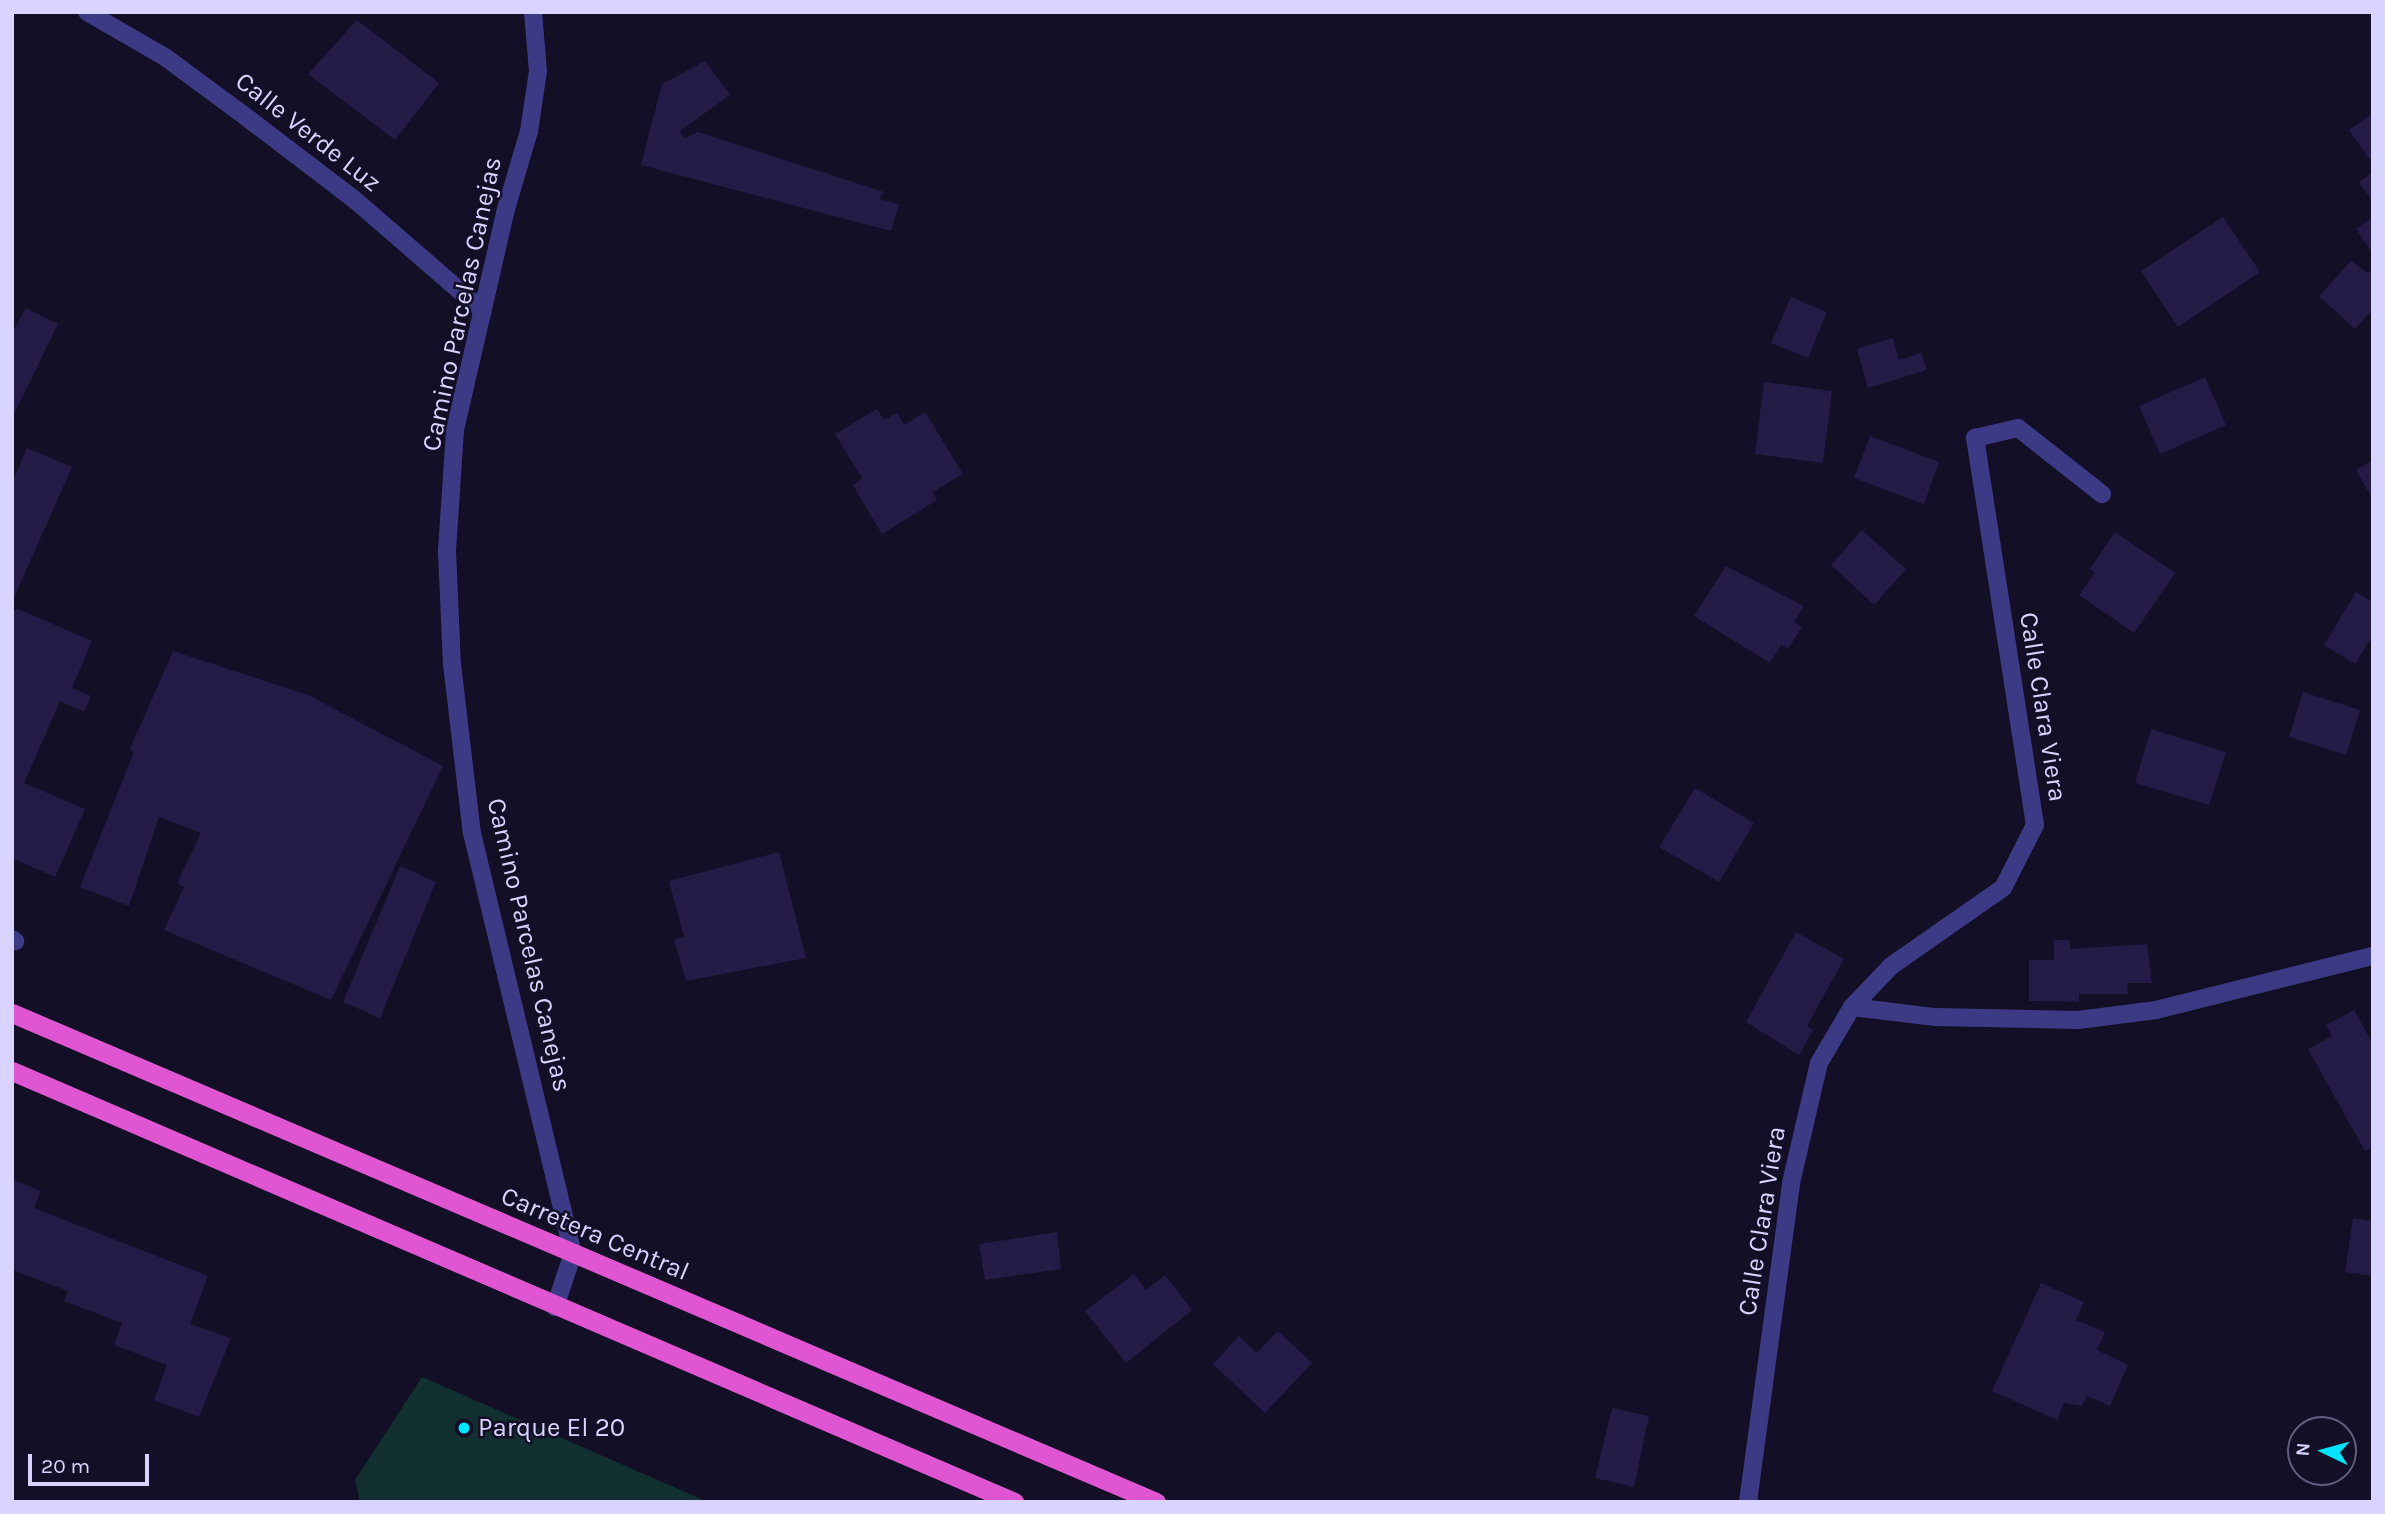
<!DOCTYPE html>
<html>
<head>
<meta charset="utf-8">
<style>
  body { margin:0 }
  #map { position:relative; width:2385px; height:1514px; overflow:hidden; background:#130f26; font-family:Karla,sans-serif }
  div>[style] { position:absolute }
  .green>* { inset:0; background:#12302f }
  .building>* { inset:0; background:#241b47 }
  .service>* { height:18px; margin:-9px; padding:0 9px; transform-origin:9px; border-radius:9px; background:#3d3a85 }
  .minor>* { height:18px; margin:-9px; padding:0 9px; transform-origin:9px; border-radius:9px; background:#3d3a85 }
  .trunk>* { height:19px; margin:-9.5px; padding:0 9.5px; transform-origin:9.5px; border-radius:9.5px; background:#e055d1 }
  .dots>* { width:19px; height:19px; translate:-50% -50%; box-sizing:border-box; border:4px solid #130f26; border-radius:50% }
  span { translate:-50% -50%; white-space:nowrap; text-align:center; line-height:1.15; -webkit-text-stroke:5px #130f26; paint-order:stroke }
  .street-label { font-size:26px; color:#d9d4ff }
  .poi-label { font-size:26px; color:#d9d4ff }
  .left { translate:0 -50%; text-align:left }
  .frame { position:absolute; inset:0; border:14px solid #d9d4ff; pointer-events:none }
  .north { position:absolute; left:2287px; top:1416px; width:70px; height:70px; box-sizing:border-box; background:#130f26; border:2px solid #625e7d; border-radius:50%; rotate:275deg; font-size:19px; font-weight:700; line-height:28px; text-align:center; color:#d9d4ff }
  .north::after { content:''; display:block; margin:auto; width:24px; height:32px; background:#00e5ff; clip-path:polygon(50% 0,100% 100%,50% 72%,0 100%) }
  .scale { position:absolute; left:28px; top:1454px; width:121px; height:32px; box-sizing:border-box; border:4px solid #d9d4ff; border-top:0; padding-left:9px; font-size:21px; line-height:24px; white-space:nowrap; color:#d9d4ff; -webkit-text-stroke:5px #130f26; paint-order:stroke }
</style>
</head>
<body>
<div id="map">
  <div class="green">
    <div style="clip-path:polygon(422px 1377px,708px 1502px,360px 1502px,355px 1480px)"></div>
  </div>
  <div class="building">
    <div style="clip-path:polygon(357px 20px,439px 83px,395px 140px,308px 74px)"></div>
    <div style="clip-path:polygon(705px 61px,730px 95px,680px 131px,684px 138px,698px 132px,884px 192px,879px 199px,899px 204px,891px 231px,641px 165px,662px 84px)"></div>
    <div style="clip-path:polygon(2373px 113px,2373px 164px,2349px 130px)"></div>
    <div style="clip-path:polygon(2373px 172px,2373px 202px,2359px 182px)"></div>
    <div style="clip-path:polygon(2223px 217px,2260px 272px,2178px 327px,2141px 271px)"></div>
    <div style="clip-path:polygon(2373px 217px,2373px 254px,2356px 229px)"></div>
    <div style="clip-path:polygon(2351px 261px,2368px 273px,2373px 268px,2373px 309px,2355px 329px,2319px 296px)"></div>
    <div style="clip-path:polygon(1791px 297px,1827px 312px,1808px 358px,1771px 343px)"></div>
    <div style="clip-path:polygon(26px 308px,58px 324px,12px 418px,12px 333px)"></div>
    <div style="clip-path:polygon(1893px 338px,1899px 360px,1921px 353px,1927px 370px,1868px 388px,1857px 349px)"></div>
    <div style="clip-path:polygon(2205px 377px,2226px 425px,2160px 454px,2139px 406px)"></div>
    <div style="clip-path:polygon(1764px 382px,1832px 391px,1823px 463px,1755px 454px)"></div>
    <div style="clip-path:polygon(877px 409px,884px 420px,897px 413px,904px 425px,925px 412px,963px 474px,933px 492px,937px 500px,882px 534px,853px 485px,862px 478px,835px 434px)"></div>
    <div style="clip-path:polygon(1870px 436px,1939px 462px,1924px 504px,1854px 478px)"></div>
    <div style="clip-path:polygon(27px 448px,72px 467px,12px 602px,12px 483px)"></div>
    <div style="clip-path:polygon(2373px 460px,2373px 500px,2356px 470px)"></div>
    <div style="clip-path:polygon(1862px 530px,1906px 569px,1874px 605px,1831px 565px)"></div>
    <div style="clip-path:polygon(2115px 532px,2175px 573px,2134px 633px,2079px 595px,2095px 573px,2090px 569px)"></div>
    <div style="clip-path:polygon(1726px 566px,1804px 606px,1794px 622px,1802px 627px,1788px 649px,1781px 645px,1770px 663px,1694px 616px)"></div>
    <div style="clip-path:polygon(2356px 592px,2373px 602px,2373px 635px,2355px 664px,2324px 645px)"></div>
    <div style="clip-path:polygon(18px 609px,92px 641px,72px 688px,91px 696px,84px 712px,60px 701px,24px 783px,85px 809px,55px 877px,12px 858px,12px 610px)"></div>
    <div style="clip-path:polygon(173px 651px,308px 695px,443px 766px,331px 1000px,164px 930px,184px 887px,177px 883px,201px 833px,159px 817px,129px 906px,80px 887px,134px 752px,130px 749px)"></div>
    <div style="clip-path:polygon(2303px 692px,2360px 710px,2346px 755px,2289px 737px)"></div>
    <div style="clip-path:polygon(2151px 729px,2226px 752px,2209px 805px,2135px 783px)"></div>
    <div style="clip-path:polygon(1695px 788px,1754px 823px,1719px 882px,1659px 847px)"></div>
    <div style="clip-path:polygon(779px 852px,806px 958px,686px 981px,674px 939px,684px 937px,669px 881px)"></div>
    <div style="clip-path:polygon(400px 866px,436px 882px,380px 1018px,343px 1002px)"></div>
    <div style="clip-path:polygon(1796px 932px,1844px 959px,1807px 1026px,1813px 1030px,1799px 1055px,1746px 1022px)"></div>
    <div style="clip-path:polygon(2054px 940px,2070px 940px,2070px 949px,2147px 944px,2152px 983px,2127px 983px,2128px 994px,2079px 994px,2079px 1002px,2029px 1001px,2029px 960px,2054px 960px)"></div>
    <div style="clip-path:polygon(2354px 1010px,2373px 1044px,2373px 1147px,2365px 1151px,2308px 1049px,2332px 1036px,2326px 1025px)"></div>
    <div style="clip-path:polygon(12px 1179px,41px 1191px,34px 1208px,208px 1276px,190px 1324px,231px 1338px,199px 1417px,154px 1400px,167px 1365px,114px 1345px,122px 1323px,64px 1301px,68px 1291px,12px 1270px)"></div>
    <div style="clip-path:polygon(2353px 1218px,2373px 1221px,2373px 1276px,2345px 1272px)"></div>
    <div style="clip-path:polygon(1057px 1232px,1061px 1269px,985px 1280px,979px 1244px)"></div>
    <div style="clip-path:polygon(1134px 1274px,1146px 1290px,1165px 1275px,1192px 1310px,1126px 1363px,1085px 1311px)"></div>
    <div style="clip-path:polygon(2041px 1283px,2084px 1302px,2076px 1320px,2105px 1332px,2097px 1350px,2128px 1365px,2110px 1406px,2087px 1396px,2082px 1406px,2064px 1403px,2057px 1420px,1992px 1391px)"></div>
    <div style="clip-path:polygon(1278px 1331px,1312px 1363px,1265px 1413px,1213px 1364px,1239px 1336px,1257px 1353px)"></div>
    <div style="clip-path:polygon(1612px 1408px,1649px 1416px,1634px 1487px,1595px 1478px)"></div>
  </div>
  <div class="service">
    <div style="left:12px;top:939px;width:4px;rotate:34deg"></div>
  </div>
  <div class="minor">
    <div style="left:87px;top:12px;width:90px;rotate:30deg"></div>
    <div style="left:165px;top:57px;width:106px;rotate:36.5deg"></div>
    <div style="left:250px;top:120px;width:132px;rotate:37.3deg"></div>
    <div style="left:355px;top:200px;width:169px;rotate:40.9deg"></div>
    <div style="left:533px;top:12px;width:59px;rotate:85.2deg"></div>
    <div style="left:538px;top:71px;width:61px;rotate:98.5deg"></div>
    <div style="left:529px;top:131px;width:81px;rotate:106.4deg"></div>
    <div style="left:506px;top:209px;width:227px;rotate:103deg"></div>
    <div style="left:455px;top:430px;width:121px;rotate:93.8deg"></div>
    <div style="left:447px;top:551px;width:113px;rotate:87.5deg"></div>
    <div style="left:452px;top:664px;width:170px;rotate:83.3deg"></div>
    <div style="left:472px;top:833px;width:432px;rotate:76.5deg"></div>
    <div style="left:573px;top:1253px;width:57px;rotate:108.4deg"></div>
    <div style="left:1852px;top:1007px;width:84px;rotate:6.9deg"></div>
    <div style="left:1935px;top:1017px;width:143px;rotate:1.2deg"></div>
    <div style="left:2078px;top:1020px;width:79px;rotate:-7.3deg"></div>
    <div style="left:2156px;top:1010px;width:224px;rotate:-14deg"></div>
    <div style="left:1748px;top:1502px;width:322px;rotate:-82.3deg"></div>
    <div style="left:1791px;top:1183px;width:123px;rotate:-76.9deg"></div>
    <div style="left:1819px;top:1063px;width:65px;rotate:-59.5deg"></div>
    <div style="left:1852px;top:1007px;width:57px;rotate:-46.4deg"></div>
    <div style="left:1891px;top:966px;width:136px;rotate:-34.9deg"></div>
    <div style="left:2003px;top:888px;width:71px;rotate:-63.1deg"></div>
    <div style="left:2035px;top:825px;width:392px;rotate:-98.8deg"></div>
    <div style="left:1975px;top:438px;width:44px;rotate:-13.1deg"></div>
    <div style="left:2018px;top:428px;width:107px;rotate:38.2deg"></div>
  </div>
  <div class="trunk">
    <div style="left:12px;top:1013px;width:1244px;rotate:23.14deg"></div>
    <div style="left:12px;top:1071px;width:1091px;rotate:23.27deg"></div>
  </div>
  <div class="dots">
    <div style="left:464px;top:1428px;background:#00e5ff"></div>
  </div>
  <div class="street-label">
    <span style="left:308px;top:132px;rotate:38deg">Calle Verde Luz</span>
    <span style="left:462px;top:304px;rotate:-78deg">Camino Parcelas Canejas</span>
    <span style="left:2043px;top:707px;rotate:81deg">Calle Clara Viera</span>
    <span style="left:529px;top:945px;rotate:77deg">Camino Parcelas Canejas</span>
    <span style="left:1762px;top:1221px;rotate:-81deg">Calle Clara Viera</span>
    <span style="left:595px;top:1234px;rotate:23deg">Carretera Central</span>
  </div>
  <div class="poi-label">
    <span class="left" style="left:478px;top:1428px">Parque El 20</span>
  </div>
  <div class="frame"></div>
  <div class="north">N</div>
  <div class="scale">20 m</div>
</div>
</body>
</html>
